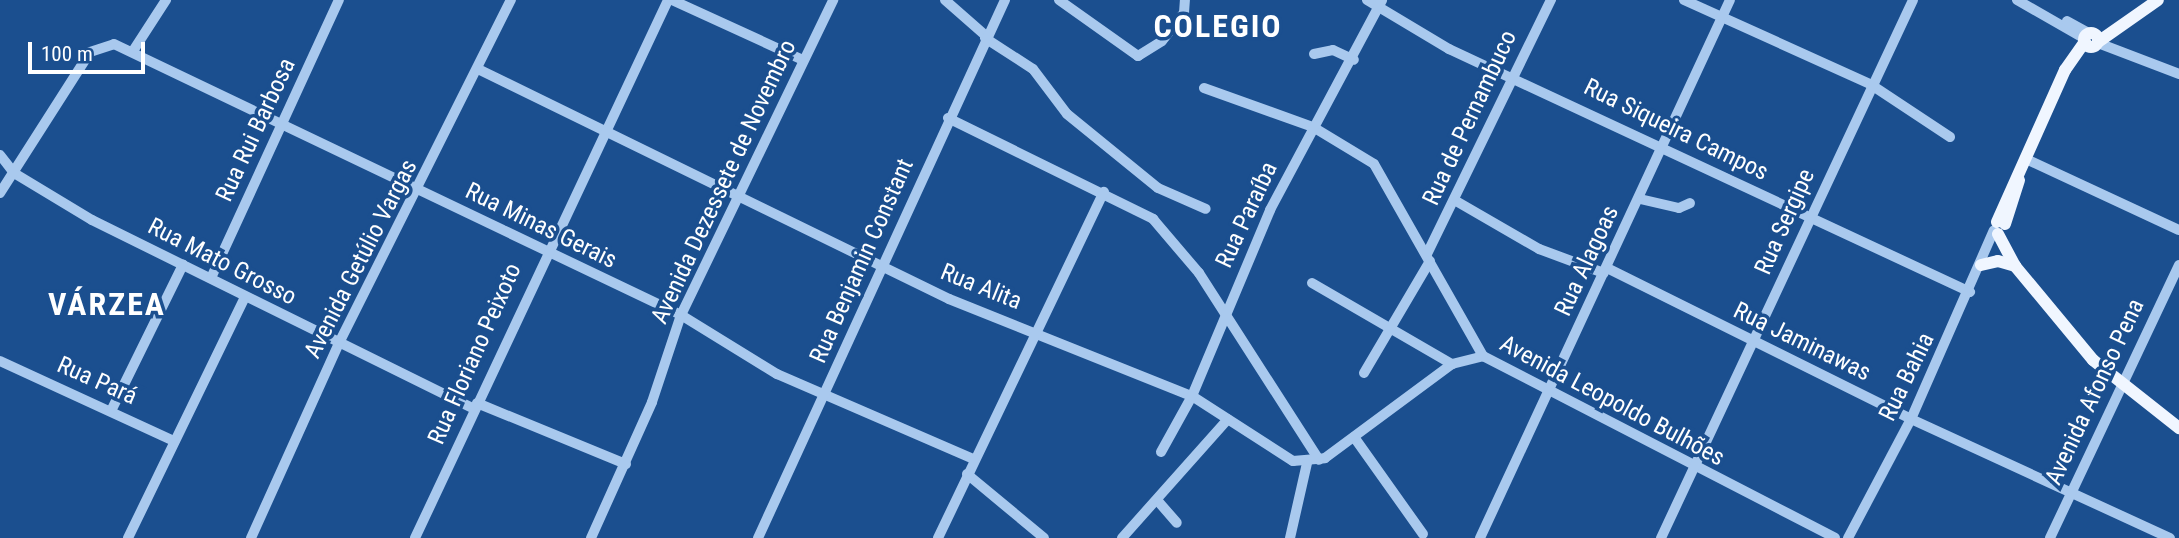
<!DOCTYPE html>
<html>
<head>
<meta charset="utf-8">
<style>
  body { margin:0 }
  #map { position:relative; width:2179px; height:538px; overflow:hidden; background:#1b4f8f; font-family:"Roboto Condensed",sans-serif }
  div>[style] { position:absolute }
  .minor>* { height:10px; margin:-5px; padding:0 5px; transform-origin:5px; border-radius:5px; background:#a9c9ee }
  .major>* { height:12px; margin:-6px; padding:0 6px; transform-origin:6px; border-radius:6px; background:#f0f6ff }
  .major>.ring { margin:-6px; padding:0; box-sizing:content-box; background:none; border:12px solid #f0f6ff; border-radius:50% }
  span { translate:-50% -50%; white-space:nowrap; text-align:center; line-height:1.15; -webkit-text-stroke:7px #1b4f8f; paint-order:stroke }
  .street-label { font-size:24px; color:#fff }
  .district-label { font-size:32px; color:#fff; font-weight:700; letter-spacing:2px }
  .scale { position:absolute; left:28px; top:42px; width:117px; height:32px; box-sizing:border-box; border:4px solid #fff; border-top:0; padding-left:9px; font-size:21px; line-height:24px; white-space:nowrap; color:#fff; -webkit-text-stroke:5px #1b4f8f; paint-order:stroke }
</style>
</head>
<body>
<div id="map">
  <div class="minor">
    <div style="left:672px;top:0;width:144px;rotate:24.6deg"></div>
    <div style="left:945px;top:0;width:55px;rotate:41.3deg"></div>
    <div style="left:1059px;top:0;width:97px;rotate:35.3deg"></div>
    <div style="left:1138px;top:56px;width:28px;rotate:-32deg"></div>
    <div style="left:1162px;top:41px;width:36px;rotate:-52deg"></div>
    <div style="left:1184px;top:13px;width:13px;rotate:-86deg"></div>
    <div style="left:1367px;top:0;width:96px;rotate:30.9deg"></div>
    <div style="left:1449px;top:49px;width:575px;rotate:25deg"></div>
    <div style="left:1684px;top:0;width:204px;rotate:24.3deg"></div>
    <div style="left:1870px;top:84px;width:96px;rotate:33.5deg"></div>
    <div style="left:2017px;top:0;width:78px;rotate:29.8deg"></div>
    <div style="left:2067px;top:21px;width:26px;rotate:29deg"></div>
    <div style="left:985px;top:38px;width:57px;rotate:32.9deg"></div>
    <div style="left:1033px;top:69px;width:56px;rotate:52.9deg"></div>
    <div style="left:1067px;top:114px;width:117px;rotate:39.1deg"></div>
    <div style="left:1158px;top:188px;width:52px;rotate:23.6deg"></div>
    <div style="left:2098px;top:43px;width:87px;rotate:20.9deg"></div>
    <div style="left:133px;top:51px;width:61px;rotate:-57.1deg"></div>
    <div style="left:1314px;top:54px;width:19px;rotate:-12deg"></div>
    <div style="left:1333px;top:50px;width:23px;rotate:25deg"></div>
    <div style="left:480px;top:70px;width:522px;rotate:26.03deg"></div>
    <div style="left:949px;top:299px;width:262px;rotate:21.8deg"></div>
    <div style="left:1192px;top:396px;width:120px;rotate:32.8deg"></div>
    <div style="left:1293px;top:461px;width:32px;rotate:-5deg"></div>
    <div style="left:1325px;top:458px;width:158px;rotate:-36.5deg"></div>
    <div style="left:1452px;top:364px;width:32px;rotate:-14deg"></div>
    <div style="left:1483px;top:356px;width:396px;rotate:27.3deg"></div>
    <div style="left:1204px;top:88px;width:116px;rotate:19.7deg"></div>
    <div style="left:1313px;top:127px;width:71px;rotate:31.2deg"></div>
    <div style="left:1374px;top:164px;width:221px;rotate:60.4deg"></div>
    <div style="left:948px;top:118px;width:229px;rotate:26.2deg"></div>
    <div style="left:1153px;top:219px;width:71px;rotate:49.6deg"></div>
    <div style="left:1199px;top:273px;width:222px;rotate:57.3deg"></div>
    <div style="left:0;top:155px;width:23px;rotate:52deg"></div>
    <div style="left:14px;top:173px;width:91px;rotate:31.1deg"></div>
    <div style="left:92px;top:220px;width:426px;rotate:26.3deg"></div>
    <div style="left:2028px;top:160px;width:166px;rotate:24.9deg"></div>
    <div style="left:0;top:193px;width:167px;rotate:-57.4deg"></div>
    <div style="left:90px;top:52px;width:25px;rotate:-18deg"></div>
    <div style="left:114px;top:44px;width:628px;rotate:25.55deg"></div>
    <div style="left:681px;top:315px;width:113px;rotate:31.6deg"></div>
    <div style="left:777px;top:374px;width:214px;rotate:23.4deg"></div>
    <div style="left:1640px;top:199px;width:40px;rotate:13deg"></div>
    <div style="left:1679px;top:208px;width:12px;rotate:-24deg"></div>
    <div style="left:1456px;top:201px;width:96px;rotate:30deg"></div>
    <div style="left:1539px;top:249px;width:69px;rotate:20.3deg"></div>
    <div style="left:1427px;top:254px;width:283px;rotate:-64deg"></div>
    <div style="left:1607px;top:268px;width:339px;rotate:26.4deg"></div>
    <div style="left:1911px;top:419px;width:285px;rotate:24.7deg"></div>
    <div style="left:211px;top:278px;width:306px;rotate:-65.3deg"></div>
    <div style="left:1312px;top:283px;width:162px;rotate:30.1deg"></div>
    <div style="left:0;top:361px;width:192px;rotate:24.7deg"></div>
    <div style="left:1364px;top:373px;width:130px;rotate:-59.5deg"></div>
    <div style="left:477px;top:403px;width:161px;rotate:22.3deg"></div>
    <div style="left:112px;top:409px;width:161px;rotate:-63.8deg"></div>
    <div style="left:1354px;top:437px;width:119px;rotate:54.6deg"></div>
    <div style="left:1161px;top:452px;width:64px;rotate:-61deg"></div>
    <div style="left:1192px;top:396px;width:202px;rotate:-67.2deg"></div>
    <div style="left:1270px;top:210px;width:238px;rotate:-61.9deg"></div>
    <div style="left:967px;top:474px;width:100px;rotate:39.7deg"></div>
    <div style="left:1157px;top:500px;width:30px;rotate:49deg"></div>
    <div style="left:128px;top:538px;width:268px;rotate:-64.1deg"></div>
    <div style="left:251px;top:538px;width:214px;rotate:-65.7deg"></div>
    <div style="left:339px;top:343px;width:384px;rotate:-63.4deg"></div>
    <div style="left:415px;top:538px;width:595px;rotate:-64.81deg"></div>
    <div style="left:591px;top:538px;width:149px;rotate:-65.8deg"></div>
    <div style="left:652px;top:402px;width:92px;rotate:-71.6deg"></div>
    <div style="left:681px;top:315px;width:350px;rotate:-64.2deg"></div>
    <div style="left:758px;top:538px;width:592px;rotate:-65.34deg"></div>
    <div style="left:938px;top:538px;width:384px;rotate:-64.4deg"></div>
    <div style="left:1122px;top:538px;width:159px;rotate:-48.3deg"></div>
    <div style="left:1290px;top:538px;width:77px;rotate:-77.2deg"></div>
    <div style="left:1480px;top:538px;width:593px;rotate:-65.08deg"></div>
    <div style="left:1661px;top:538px;width:594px;rotate:-64.9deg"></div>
    <div style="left:1848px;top:538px;width:135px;rotate:-62.1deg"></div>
    <div style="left:1911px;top:419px;width:206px;rotate:-66.3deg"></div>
    <div style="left:2050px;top:538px;width:302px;rotate:-64.7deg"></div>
  </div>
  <div class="major">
    <div class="ring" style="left:2084px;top:33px;width:2px;height:2px"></div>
    <div style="left:2098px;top:42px;width:73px;rotate:-35deg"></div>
    <div style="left:1997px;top:222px;width:167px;rotate:-65.9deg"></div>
    <div style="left:2065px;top:70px;width:35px;rotate:-55deg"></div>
    <div style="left:2005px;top:224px;width:46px;rotate:-72.3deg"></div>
    <div style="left:1998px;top:234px;width:36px;rotate:62deg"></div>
    <div style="left:2015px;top:266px;width:122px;rotate:50.3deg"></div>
    <div style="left:2093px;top:360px;width:110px;rotate:38.3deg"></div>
    <div style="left:1981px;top:265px;width:17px;rotate:-13deg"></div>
    <div style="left:1998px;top:261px;width:18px;rotate:16deg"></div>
  </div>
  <div class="street-label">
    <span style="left:1470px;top:118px;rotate:-65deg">Rua de Pernambuco</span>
    <span style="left:256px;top:130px;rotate:-65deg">Rua Rui Barbosa</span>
    <span style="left:1676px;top:130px;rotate:26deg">Rua Siqueira Campos</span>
    <span style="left:724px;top:182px;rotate:-65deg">Avenida Dezessete de Novembro</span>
    <span style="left:1247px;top:215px;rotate:-65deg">Rua Paraíba</span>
    <span style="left:1785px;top:222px;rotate:-66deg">Rua Sergipe</span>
    <span style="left:541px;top:226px;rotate:26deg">Rua Minas Gerais</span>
    <span style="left:361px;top:259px;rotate:-63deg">Avenida Getúlio Vargas</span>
    <span style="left:862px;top:261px;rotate:-66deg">Rua Benjamin Constant</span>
    <span style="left:1587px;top:261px;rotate:-65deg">Rua Alagoas</span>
    <span style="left:222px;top:262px;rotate:27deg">Rua Mato Grosso</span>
    <span style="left:981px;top:287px;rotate:22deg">Rua Alita</span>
    <span style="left:1802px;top:342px;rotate:26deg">Rua Jaminawas</span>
    <span style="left:475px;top:354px;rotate:-66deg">Rua Floriano Peixoto</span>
    <span style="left:1907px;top:377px;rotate:-64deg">Rua Bahia</span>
    <span style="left:97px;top:381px;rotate:24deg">Rua Pará</span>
    <span style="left:2095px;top:392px;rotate:-65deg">Avenida Afonso Pena</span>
    <span style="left:1612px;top:401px;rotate:28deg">Avenida Leopoldo Bulhões</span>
  </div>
  <div class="district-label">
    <span style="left:1218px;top:26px">COLEGIO</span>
    <span style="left:107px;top:304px">VÁRZEA</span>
  </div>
  <div class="scale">100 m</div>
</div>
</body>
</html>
